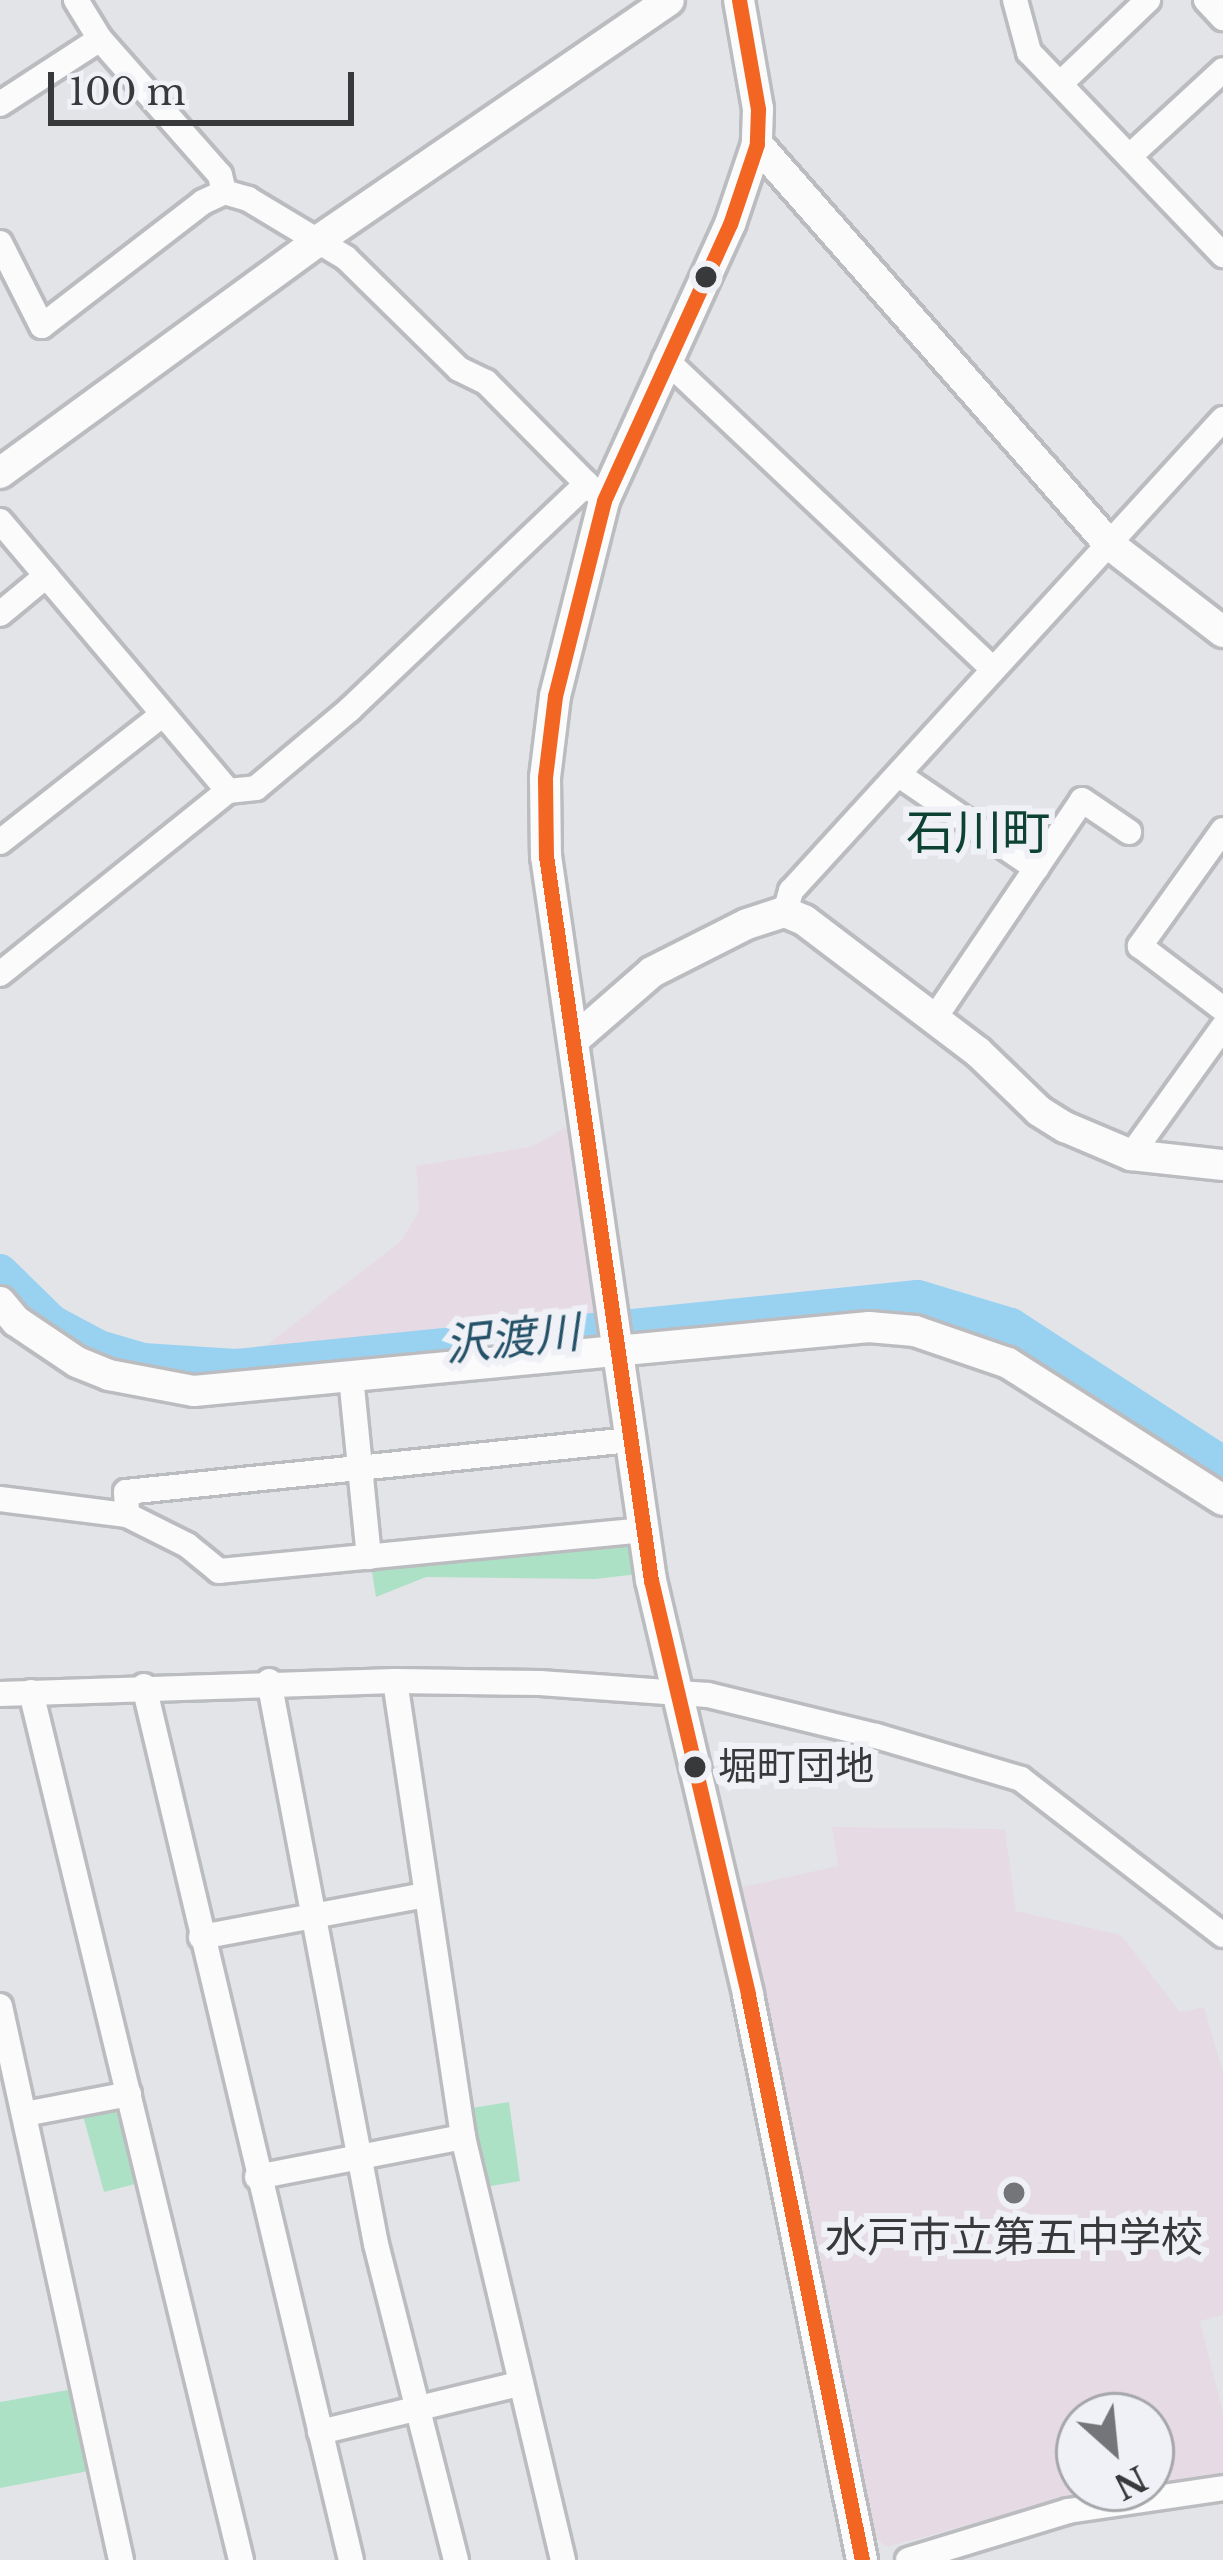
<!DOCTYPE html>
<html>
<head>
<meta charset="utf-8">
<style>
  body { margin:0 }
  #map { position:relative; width:1223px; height:2560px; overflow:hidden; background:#e3e4e8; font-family:"Libre Baskerville","Noto Sans JP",serif }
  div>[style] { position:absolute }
  .education>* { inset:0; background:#e6dbe4 }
  .green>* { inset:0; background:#ade1c5 }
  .river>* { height:36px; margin:-18px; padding:0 18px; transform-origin:18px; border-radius:18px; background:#99d2f1 }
  .roads { filter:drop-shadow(3px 0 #bbbcbf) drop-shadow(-3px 0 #bbbcbf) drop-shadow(0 3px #bbbcbf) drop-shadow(0 -3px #bbbcbf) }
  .minor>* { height:24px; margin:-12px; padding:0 12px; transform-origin:12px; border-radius:12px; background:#fbfbfc }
  .tertiary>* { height:30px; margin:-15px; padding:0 15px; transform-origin:15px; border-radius:15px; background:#fbfbfc }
  .bus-1>* { height:15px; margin:-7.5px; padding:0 7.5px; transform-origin:7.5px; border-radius:7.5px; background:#f26522 }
  .dots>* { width:33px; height:33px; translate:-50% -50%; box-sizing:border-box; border:6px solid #eff1f6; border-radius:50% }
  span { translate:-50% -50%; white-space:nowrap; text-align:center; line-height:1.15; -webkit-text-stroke:12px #eff1f6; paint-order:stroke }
  .bus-label { font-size:39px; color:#38393b }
  .left { translate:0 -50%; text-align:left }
  .poi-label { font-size:42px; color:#38393b }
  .water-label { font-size:45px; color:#255268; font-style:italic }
  .quarter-label { font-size:48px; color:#0d4233 }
  .north { position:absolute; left:1055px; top:2392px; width:120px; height:120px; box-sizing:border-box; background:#eff1f6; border:3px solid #a6a7ab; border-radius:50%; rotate:153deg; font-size:33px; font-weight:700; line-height:48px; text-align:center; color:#38393b }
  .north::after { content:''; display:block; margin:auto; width:42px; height:54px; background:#747578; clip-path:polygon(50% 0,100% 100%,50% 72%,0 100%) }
  .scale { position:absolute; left:48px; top:72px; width:306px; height:54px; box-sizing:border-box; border:6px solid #38393b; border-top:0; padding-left:15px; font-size:36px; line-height:42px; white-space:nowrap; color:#38393b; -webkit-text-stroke:9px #eff1f6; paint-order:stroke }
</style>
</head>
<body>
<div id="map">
  <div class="education">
    <div style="clip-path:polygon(573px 1123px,600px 1316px,259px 1351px,401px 1241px,419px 1211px,416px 1166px,533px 1146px)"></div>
    <div style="clip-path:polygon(evenodd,832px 1827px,1005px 1829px,1016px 1911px,1121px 1935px,1180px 2012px,1204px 2007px,1223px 2072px,1223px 2315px,1200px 2321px,1223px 2412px,1223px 2480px,1059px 2500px,887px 2547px,876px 2538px,742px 1887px,838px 1866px,832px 1827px,1079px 2416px,1151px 2416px,1151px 2488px,1079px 2488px,1079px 2416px)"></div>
  </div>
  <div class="green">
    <div style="clip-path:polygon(633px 1541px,638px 1574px,595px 1579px,426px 1577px,376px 1597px,371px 1566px)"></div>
    <div style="clip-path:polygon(509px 2102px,520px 2181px,480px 2188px,466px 2109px)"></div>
    <div style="clip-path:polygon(115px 2105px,121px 2109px,139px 2183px,104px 2192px,82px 2112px)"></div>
    <div style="clip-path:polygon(68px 2390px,77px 2396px,94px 2470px,0 2488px,0 2402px)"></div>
  </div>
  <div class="river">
    <div style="left:0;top:1272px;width:73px;rotate:44.4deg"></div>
    <div style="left:52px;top:1323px;width:53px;rotate:28deg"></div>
    <div style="left:99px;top:1348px;width:46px;rotate:16.5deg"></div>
    <div style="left:143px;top:1361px;width:93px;rotate:3.7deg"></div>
    <div style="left:236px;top:1367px;width:685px;rotate:-5.78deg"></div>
    <div style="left:918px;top:1298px;width:97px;rotate:16.8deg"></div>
    <div style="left:1011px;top:1326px;width:253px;rotate:33.1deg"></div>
  </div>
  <div class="roads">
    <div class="minor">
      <div style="left:76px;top:0;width:46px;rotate:58.4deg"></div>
      <div style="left:100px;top:39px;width:181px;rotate:48.6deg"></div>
      <div style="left:220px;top:175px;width:17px;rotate:77deg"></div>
      <div style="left:224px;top:192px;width:25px;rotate:16deg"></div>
      <div style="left:248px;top:199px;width:114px;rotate:31deg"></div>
      <div style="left:346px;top:258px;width:158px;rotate:44.5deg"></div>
      <div style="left:459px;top:369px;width:30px;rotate:26deg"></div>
      <div style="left:486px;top:382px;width:153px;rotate:45.3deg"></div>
      <div style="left:1015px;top:0;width:54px;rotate:74.9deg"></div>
      <div style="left:1029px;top:52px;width:281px;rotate:46.3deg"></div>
      <div style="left:1206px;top:0;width:25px;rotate:47deg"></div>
      <div style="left:1060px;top:84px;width:122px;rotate:-43.7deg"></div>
      <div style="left:0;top:104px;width:119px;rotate:-33deg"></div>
      <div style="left:1131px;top:155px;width:125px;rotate:-42.7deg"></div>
      <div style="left:0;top:243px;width:93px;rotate:63.2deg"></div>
      <div style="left:42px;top:326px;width:203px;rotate:-37.6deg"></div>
      <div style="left:203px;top:202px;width:23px;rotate:-25deg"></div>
      <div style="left:665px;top:359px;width:451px;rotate:43.4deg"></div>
      <div style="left:0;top:521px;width:353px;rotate:49.8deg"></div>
      <div style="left:0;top:614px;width:60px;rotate:-39.6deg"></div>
      <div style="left:899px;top:775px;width:166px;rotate:34.2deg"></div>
      <div style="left:1223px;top:830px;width:143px;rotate:125.6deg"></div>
      <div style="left:1140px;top:946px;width:104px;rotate:37.2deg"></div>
      <div style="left:0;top:842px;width:207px;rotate:-38.1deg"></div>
      <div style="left:785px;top:912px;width:22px;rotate:-74deg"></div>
      <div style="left:791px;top:891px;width:640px;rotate:-47.53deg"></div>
      <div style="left:0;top:974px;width:292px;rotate:-38.8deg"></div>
      <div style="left:228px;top:791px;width:28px;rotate:-6deg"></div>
      <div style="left:256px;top:788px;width:123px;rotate:-40deg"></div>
      <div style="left:350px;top:709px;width:327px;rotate:-43.6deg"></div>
      <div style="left:934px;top:1019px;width:264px;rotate:-55.9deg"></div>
      <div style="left:1082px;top:800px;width:57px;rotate:34.2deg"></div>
      <div style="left:1131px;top:1155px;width:158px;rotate:-54.3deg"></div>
      <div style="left:351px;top:1377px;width:181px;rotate:84.3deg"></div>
      <div style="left:0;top:1499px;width:128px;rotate:7.2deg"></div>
      <div style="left:127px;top:1515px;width:67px;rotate:26.6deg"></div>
      <div style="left:187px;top:1545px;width:41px;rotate:39.1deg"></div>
      <div style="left:219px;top:1571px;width:426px;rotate:-5.5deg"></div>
      <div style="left:127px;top:1515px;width:23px;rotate:-92deg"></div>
      <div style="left:126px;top:1492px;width:507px;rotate:-5.89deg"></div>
      <div style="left:269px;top:1681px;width:573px;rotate:79.24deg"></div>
      <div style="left:376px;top:2244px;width:326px;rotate:75.8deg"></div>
      <div style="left:395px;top:1681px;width:461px;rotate:81.5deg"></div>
      <div style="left:463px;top:2137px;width:435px;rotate:76.7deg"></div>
      <div style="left:144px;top:1686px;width:898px;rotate:76.68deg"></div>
      <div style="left:31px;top:1692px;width:893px;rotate:76.4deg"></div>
      <div style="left:0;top:1694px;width:395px;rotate:-1.9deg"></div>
      <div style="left:395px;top:1681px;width:145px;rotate:0.8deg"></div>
      <div style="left:540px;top:1683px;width:168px;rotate:4.1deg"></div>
      <div style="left:708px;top:1695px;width:173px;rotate:13.7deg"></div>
      <div style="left:876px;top:1736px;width:151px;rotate:16.5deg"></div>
      <div style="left:1021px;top:1779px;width:255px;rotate:37.7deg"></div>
      <div style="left:201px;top:1937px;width:229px;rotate:-10.6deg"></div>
      <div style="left:0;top:2006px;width:567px;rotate:77.68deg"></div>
      <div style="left:25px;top:2114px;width:106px;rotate:-10.9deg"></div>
      <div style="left:257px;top:2177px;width:210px;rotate:-11deg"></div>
      <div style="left:320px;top:2432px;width:205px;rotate:-13.6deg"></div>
      <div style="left:908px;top:2560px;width:167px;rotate:-17deg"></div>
      <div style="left:1068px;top:2511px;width:157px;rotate:-8.4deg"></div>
    </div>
    <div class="tertiary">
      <div style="left:739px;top:0;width:111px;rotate:80.1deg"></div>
      <div style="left:758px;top:109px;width:35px;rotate:92deg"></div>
      <div style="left:757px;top:144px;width:84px;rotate:108.6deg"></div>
      <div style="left:730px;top:224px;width:304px;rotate:114.5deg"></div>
      <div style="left:604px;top:501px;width:201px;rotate:104.1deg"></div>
      <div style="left:555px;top:696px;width:83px;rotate:97deg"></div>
      <div style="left:545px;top:778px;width:78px;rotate:89.3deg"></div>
      <div style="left:546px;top:856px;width:732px;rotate:81.75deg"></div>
      <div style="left:651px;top:1580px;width:426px;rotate:76.8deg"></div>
      <div style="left:748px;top:1995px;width:576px;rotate:78.59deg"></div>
      <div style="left:757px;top:144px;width:533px;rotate:48.65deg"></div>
      <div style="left:1109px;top:544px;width:144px;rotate:37.7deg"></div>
      <div style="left:0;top:473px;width:395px;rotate:-36.1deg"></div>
      <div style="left:319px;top:240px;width:424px;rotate:-34.4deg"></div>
      <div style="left:575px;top:1039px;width:102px;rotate:-41deg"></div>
      <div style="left:652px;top:972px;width:106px;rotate:-26.8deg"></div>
      <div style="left:747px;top:924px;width:40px;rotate:-18deg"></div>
      <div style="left:785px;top:912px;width:21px;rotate:23deg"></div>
      <div style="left:804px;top:920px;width:218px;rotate:37.2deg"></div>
      <div style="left:978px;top:1052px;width:85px;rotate:44deg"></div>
      <div style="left:1039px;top:1111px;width:31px;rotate:32deg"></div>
      <div style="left:1065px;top:1127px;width:72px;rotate:23deg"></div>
      <div style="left:1131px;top:1155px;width:93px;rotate:6.2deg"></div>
      <div style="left:0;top:1302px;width:25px;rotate:50deg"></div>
      <div style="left:16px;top:1321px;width:73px;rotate:33.9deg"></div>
      <div style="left:77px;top:1362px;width:35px;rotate:22deg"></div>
      <div style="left:109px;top:1375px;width:86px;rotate:10.7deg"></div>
      <div style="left:194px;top:1391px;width:678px;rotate:-5.42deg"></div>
      <div style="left:869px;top:1327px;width:46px;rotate:5deg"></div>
      <div style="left:915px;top:1331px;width:98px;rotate:19deg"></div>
      <div style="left:1008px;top:1363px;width:255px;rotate:32.5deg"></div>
    </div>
  </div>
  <div class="bus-1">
    <div style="left:739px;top:0;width:111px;rotate:80.1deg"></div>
    <div style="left:758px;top:109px;width:35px;rotate:92deg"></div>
    <div style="left:757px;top:144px;width:84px;rotate:108.6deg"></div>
    <div style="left:730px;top:224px;width:304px;rotate:114.5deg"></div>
    <div style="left:604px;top:501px;width:201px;rotate:104.1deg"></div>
    <div style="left:555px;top:696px;width:83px;rotate:97deg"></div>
    <div style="left:545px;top:778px;width:78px;rotate:89.3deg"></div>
    <div style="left:546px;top:856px;width:732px;rotate:81.75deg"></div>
    <div style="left:651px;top:1580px;width:426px;rotate:76.8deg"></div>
    <div style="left:748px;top:1995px;width:576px;rotate:78.59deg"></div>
  </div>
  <div class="dots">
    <div style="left:706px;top:277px;background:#38393b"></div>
    <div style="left:695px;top:1767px;background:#38393b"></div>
    <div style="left:1014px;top:2193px;background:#747578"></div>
  </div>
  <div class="bus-label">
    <span class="left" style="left:718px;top:1767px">堀町団地</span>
  </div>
  <div class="poi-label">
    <span style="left:1014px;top:2237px">水戸市立第五中学校</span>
  </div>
  <div class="water-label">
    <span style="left:512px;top:1339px;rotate:-6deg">沢渡川</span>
  </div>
  <div class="quarter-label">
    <span style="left:978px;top:833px">石川町</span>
  </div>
  <div class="north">N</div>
  <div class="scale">100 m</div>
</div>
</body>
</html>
